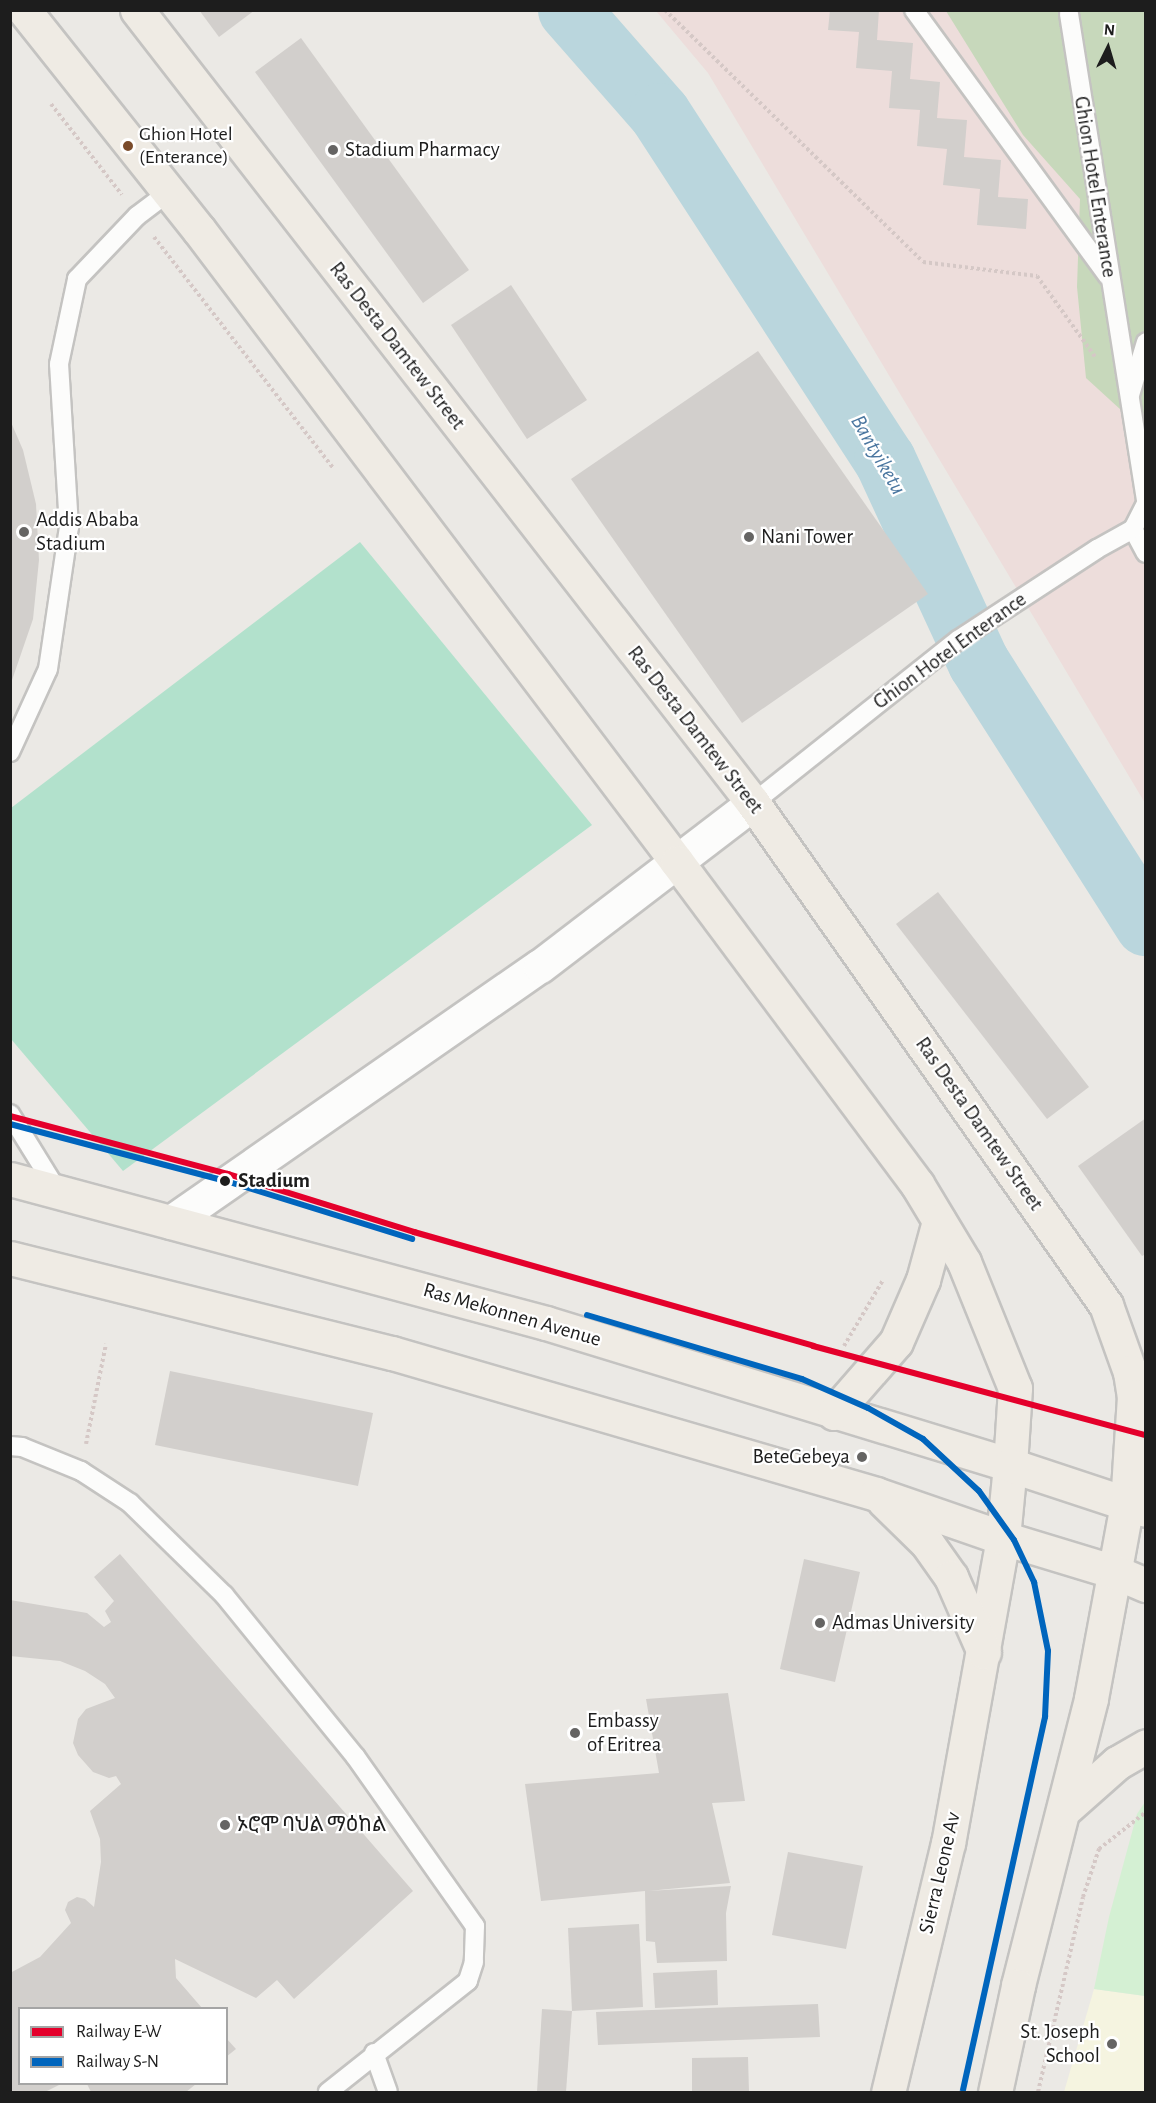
<!DOCTYPE html>
<html>
<head>
<meta charset="utf-8">
<style>
  body { margin:0 }
  #map { position:relative; width:1156px; height:2103px; overflow:hidden; background:#ebe9e5; font-family:"Alegreya Sans","Noto Sans Ethiopic",sans-serif }
  div>[style] { position:absolute }
  .commercial>* { inset:0; background:#eddddb }
  .education>* { inset:0; background:#f5f4e0 }
  .forest>* { inset:0; background:#c7d8bb }
  .park>* { inset:0; background:#d4f0d3 }
  .pitch>* { inset:0; background:#b2e1cc }
  .river>* { height:62px; margin:-31px; padding:0 31px; transform-origin:31px; border-radius:31px; background:#bad6dd }
  .building>* { inset:0; background:#d2cfcc }
  .path>* { height:4px; margin-top:-2px; transform-origin:0; background:repeating-linear-gradient(90deg,#d5c8c6 0 3px,transparent 0 6px) }
  .roads { filter:drop-shadow(2px 0 #c4c3c1) drop-shadow(-2px 0 #c4c3c1) drop-shadow(0 2px #c4c3c1) drop-shadow(0 -2px #c4c3c1) }
  .service>* { height:18px; margin:-9px; padding:0 9px; transform-origin:9px; border-radius:9px; background:#fcfcfb }
  .minor>* { height:33px; margin:-16.5px; padding:0 16.5px; transform-origin:16.5px; border-radius:16.5px; background:#fcfcfb }
  .primary>* { height:33px; margin:-16.5px; padding:0 16.5px; transform-origin:16.5px; border-radius:16.5px; background:#efebe4 }
  .rail-1>* { height:6px; margin:-3px; padding:0 3px; transform-origin:3px; border-radius:3px; background:#e4002b }
  .rail-2>* { height:6px; margin:-3px; padding:0 3px; transform-origin:3px; border-radius:3px; background:#0065bd }
  .dots>* { width:16px; height:16px; translate:-50% -50%; box-sizing:border-box; border:3px solid #fff; border-radius:50% }
  span { translate:-50% -50%; white-space:nowrap; text-align:center; line-height:1.15; -webkit-text-stroke:4.5px #fff; paint-order:stroke }
  .bus-label { font-size:20px; color:#1d1d1d }
  .left { translate:0 -50%; text-align:left }
  .poi-label { font-size:21px; color:#1d1d1d }
  .right { translate:-100% -50%; text-align:right }
  .street-label { font-size:21px; color:#1d1d1d }
  .stop-label { font-size:21px; color:#1d1d1d; font-weight:700 }
  .water-label { font-size:22px; color:#4b77a0; font-style:italic }
  .frame { position:absolute; inset:0; border:12px solid #1d1d1d; pointer-events:none }
  .legend { position:absolute; left:18px; top:2007px; width:210px; height:78px; box-sizing:border-box; background:#fff; border:2px solid #a5a5a5; margin:0; padding:8px 10px; list-style:none; font-size:18px; color:#1d1d1d }
  .legend li { display:flex; align-items:center; gap:12px; height:30px }
  .legend b { width:30px; border:2px solid #a5a5a5 }
  .north { position:absolute; left:1078px; top:18px; width:60px; height:60px; -webkit-text-stroke:4px #fff; paint-order:stroke; rotate:5deg; font-size:16px; font-weight:700; line-height:24px; text-align:center; color:#1d1d1d }
  .north::after { content:''; display:block; margin:auto; width:21px; height:27px; background:#1d1d1d; clip-path:polygon(50% 0,100% 100%,50% 72%,0 100%) }
</style>
</head>
<body>
<div id="map">
  <div class="commercial">
    <div style="clip-path:polygon(656px 11px,1145px 11px,1145px 803px,708px 73px)"></div>
  </div>
  <div class="education">
    <div style="clip-path:polygon(1094px 1989px,1145px 1996px,1145px 2092px,1064px 2092px)"></div>
  </div>
  <div class="forest">
    <div style="clip-path:polygon(946px 11px,1145px 11px,1145px 414px,1121px 410px,1086px 378px,1077px 287px,1080px 199px,1023px 135px)"></div>
  </div>
  <div class="park">
    <div style="clip-path:polygon(1145px 1802px,1145px 1996px,1094px 1989px,1109px 1917px,1137px 1814px)"></div>
  </div>
  <div class="pitch">
    <div style="clip-path:polygon(360px 542px,592px 825px,123px 1171px,11px 1039px,11px 808px)"></div>
  </div>
  <div class="river">
    <div style="left:569px;top:10px;width:138px;rotate:48.8deg"></div>
    <div style="left:660px;top:114px;width:413px;rotate:57deg"></div>
    <div style="left:885px;top:460px;width:224px;rotate:65.2deg"></div>
    <div style="left:979px;top:663px;width:311px;rotate:57.5deg"></div>
  </div>
  <div class="building">
    <div style="clip-path:polygon(199px 10px,255px 10px,219px 37px)"></div>
    <div style="clip-path:polygon(830px 10px,879px 10px,877px 40px,913px 43px,910px 79px,940px 82px,937px 118px,967px 120px,964px 157px,1001px 160px,998px 197px,1028px 199px,1026px 229px,977px 225px,980px 189px,943px 185px,947px 149px,917px 146px,920px 110px,889px 108px,892px 71px,856px 68px,859px 32px,828px 30px)"></div>
    <div style="clip-path:polygon(301px 38px,469px 270px,423px 303px,255px 72px)"></div>
    <div style="clip-path:polygon(511px 285px,587px 400px,527px 439px,451px 325px)"></div>
    <div style="clip-path:polygon(758px 351px,928px 594px,742px 723px,571px 479px)"></div>
    <div style="clip-path:polygon(10px 420px,23px 450px,36px 504px,39px 560px,33px 619px,10px 686px)"></div>
    <div style="clip-path:polygon(938px 892px,1089px 1087px,1047px 1119px,896px 924px)"></div>
    <div style="clip-path:polygon(1146px 1118px,1146px 1254px,1142px 1256px,1078px 1166px)"></div>
    <div style="clip-path:polygon(170px 1371px,373px 1413px,358px 1486px,155px 1445px)"></div>
    <div style="clip-path:polygon(120px 1554px,413px 1891px,294px 1999px,277px 1980px,256px 1998px,175px 1959px,176px 1978px,202px 2008px,20px 2008px,20px 2084px,61px 2084px,45px 2092px,10px 2092px,10px 1973px,40px 1957px,71px 1923px,65px 1910px,68px 1902px,77px 1897px,85px 1899px,94px 1907px,101px 1862px,100px 1839px,90px 1811px,121px 1784px,116px 1776px,109px 1778px,93px 1772px,78px 1755px,73px 1743px,78px 1719px,86px 1709px,115px 1698px,105px 1684px,85px 1671px,60px 1661px,10px 1656px,10px 1600px,87px 1613px,104px 1627px,111px 1622px,105px 1611px,114px 1601px,94px 1577px)"></div>
    <div style="clip-path:polygon(804px 1559px,860px 1572px,835px 1682px,780px 1669px)"></div>
    <div style="clip-path:polygon(728px 1693px,745px 1801px,712px 1803px,730px 1883px,648px 1891px,731px 1886px,726px 1913px,727px 1961px,657px 1963px,655px 1942px,646px 1941px,645px 1891px,541px 1901px,525px 1784px,659px 1773px,646px 1699px)"></div>
    <div style="clip-path:polygon(788px 1852px,863px 1866px,846px 1949px,772px 1935px)"></div>
    <div style="clip-path:polygon(639px 1924px,643px 2007px,572px 2011px,568px 1928px)"></div>
    <div style="clip-path:polygon(717px 1970px,718px 2005px,655px 2008px,653px 1973px)"></div>
    <div style="clip-path:polygon(818px 2004px,820px 2037px,598px 2045px,596px 2012px)"></div>
    <div style="clip-path:polygon(542px 2009px,572px 2011px,566px 2092px,537px 2092px)"></div>
    <div style="clip-path:polygon(226px 2038px,236px 2049px,226px 2057px)"></div>
    <div style="clip-path:polygon(748px 2057px,749px 2092px,692px 2092px,692px 2058px)"></div>
    <div style="clip-path:polygon(87px 2084px,196px 2084px,186px 2092px,91px 2092px)"></div>
  </div>
  <div class="path">
    <div style="left:665px;top:10px;width:361px;rotate:44.3deg"></div>
    <div style="left:923px;top:262px;width:115px;rotate:7deg"></div>
    <div style="left:1037px;top:276px;width:101px;rotate:54.3deg"></div>
    <div style="left:51px;top:104px;width:115px;rotate:52deg"></div>
    <div style="left:154px;top:237px;width:292px;rotate:52.2deg"></div>
    <div style="left:844px;top:1346px;width:77px;rotate:-59.4deg"></div>
    <div style="left:86px;top:1444px;width:102px;rotate:-78.7deg"></div>
    <div style="left:1038px;top:2092px;width:200px;rotate:-77deg"></div>
    <div style="left:1083px;top:1897px;width:51px;rotate:-71.6deg"></div>
    <div style="left:1099px;top:1849px;width:60px;rotate:-38.2deg"></div>
  </div>
  <div class="roads">
    <div class="service">
      <div style="left:914px;top:10px;width:329px;rotate:53.9deg"></div>
      <div style="left:1069px;top:14px;width:494px;rotate:81deg"></div>
      <div style="left:1130px;top:395px;width:55px;rotate:-73.2deg"></div>
      <div style="left:1133px;top:529px;width:27px;rotate:62deg"></div>
      <div style="left:10px;top:752px;width:91px;rotate:-65.4deg"></div>
      <div style="left:48px;top:669px;width:144px;rotate:-81.6deg"></div>
      <div style="left:69px;top:527px;width:163px;rotate:-93.5deg"></div>
      <div style="left:59px;top:364px;width:87px;rotate:-78deg"></div>
      <div style="left:77px;top:279px;width:87px;rotate:-46.4deg"></div>
      <div style="left:137px;top:216px;width:40px;rotate:-37deg"></div>
      <div style="left:753px;top:803px;width:262px;rotate:-38.5deg"></div>
      <div style="left:958px;top:640px;width:166px;rotate:-33.2deg"></div>
      <div style="left:1097px;top:549px;width:41px;rotate:-29.1deg"></div>
      <div style="left:1133px;top:529px;width:28px;rotate:-63deg"></div>
      <div style="left:10px;top:1114px;width:89px;rotate:58.3deg"></div>
      <div style="left:10px;top:1446px;width:12px;rotate:5deg"></div>
      <div style="left:22px;top:1447px;width:64px;rotate:22.1deg"></div>
      <div style="left:81px;top:1471px;width:59px;rotate:33.1deg"></div>
      <div style="left:130px;top:1503px;width:132px;rotate:44.4deg"></div>
      <div style="left:224px;top:1595px;width:208px;rotate:50.9deg"></div>
      <div style="left:355px;top:1756px;width:208px;rotate:54.8deg"></div>
      <div style="left:475px;top:1926px;width:36px;rotate:92deg"></div>
      <div style="left:474px;top:1962px;width:20px;rotate:108deg"></div>
      <div style="left:468px;top:1981px;width:179px;rotate:141.6deg"></div>
      <div style="left:374px;top:2053px;width:41px;rotate:70.3deg"></div>
    </div>
    <div class="minor">
      <div style="left:171px;top:1222px;width:449px;rotate:-34.8deg"></div>
      <div style="left:540px;top:966px;width:268px;rotate:-37.4deg"></div>
    </div>
    <div class="primary">
      <div style="left:24px;top:10px;width:281px;rotate:51.5deg"></div>
      <div style="left:199px;top:230px;width:792px;rotate:52.9deg"></div>
      <div style="left:677px;top:862px;width:402px;rotate:53.3deg"></div>
      <div style="left:917px;top:1184px;width:91px;rotate:58.9deg"></div>
      <div style="left:964px;top:1262px;width:136px;rotate:68deg"></div>
      <div style="left:1015px;top:1388px;width:77px;rotate:93.7deg"></div>
      <div style="left:1010px;top:1465px;width:73px;rotate:95.5deg"></div>
      <div style="left:1003px;top:1538px;width:310px;rotate:100.2deg"></div>
      <div style="left:948px;top:1843px;width:256px;rotate:103.5deg"></div>
      <div style="left:137px;top:10px;width:1004px;rotate:52.16deg"></div>
      <div style="left:753px;top:803px;width:614px;rotate:54.89deg"></div>
      <div style="left:1106px;top:1305px;width:71px;rotate:70.3deg"></div>
      <div style="left:1130px;top:1372px;width:24px;rotate:81deg"></div>
      <div style="left:1134px;top:1396px;width:108px;rotate:93.7deg"></div>
      <div style="left:1127px;top:1504px;width:198px;rotate:100.5deg"></div>
      <div style="left:1091px;top:1699px;width:296px;rotate:104.3deg"></div>
      <div style="left:1018px;top:1986px;width:108px;rotate:102.2deg"></div>
      <div style="left:10px;top:1179px;width:555px;rotate:15.04deg"></div>
      <div style="left:546px;top:1323px;width:485px;rotate:17deg"></div>
      <div style="left:1010px;top:1465px;width:143px;rotate:18.3deg"></div>
      <div style="left:10px;top:1258px;width:394px;rotate:14deg"></div>
      <div style="left:392px;top:1353px;width:504px;rotate:16.24deg"></div>
      <div style="left:876px;top:1494px;width:134px;rotate:19.1deg"></div>
      <div style="left:1003px;top:1538px;width:117px;rotate:16.9deg"></div>
      <div style="left:1115px;top:1572px;width:34px;rotate:23deg"></div>
      <div style="left:834px;top:1413px;width:94px;rotate:-48.9deg"></div>
      <div style="left:896px;top:1342px;width:68px;rotate:-66.5deg"></div>
      <div style="left:923px;top:1280px;width:61px;rotate:-74.8deg"></div>
      <div style="left:884px;top:1501px;width:60px;rotate:44.3deg"></div>
      <div style="left:927px;top:1543px;width:42px;rotate:54.8deg"></div>
      <div style="left:951px;top:1577px;width:82px;rotate:66.3deg"></div>
      <div style="left:1064px;top:1810px;width:71px;rotate:-41.6deg"></div>
      <div style="left:1117px;top:1763px;width:34px;rotate:-30deg"></div>
    </div>
  </div>
  <div class="rail-1">
    <div style="left:10px;top:1116px;width:226px;rotate:14.9deg"></div>
    <div style="left:228px;top:1174px;width:195px;rotate:17.3deg"></div>
    <div style="left:414px;top:1232px;width:415px;rotate:15.9deg"></div>
    <div style="left:813px;top:1346px;width:345px;rotate:15deg"></div>
  </div>
  <div class="rail-2">
    <div style="left:10px;top:1124px;width:223px;rotate:14.8deg"></div>
    <div style="left:226px;top:1181px;width:195px;rotate:17.3deg"></div>
    <div style="left:587px;top:1315px;width:224px;rotate:16.6deg"></div>
    <div style="left:802px;top:1379px;width:72px;rotate:23.7deg"></div>
    <div style="left:868px;top:1408px;width:63px;rotate:29.4deg"></div>
    <div style="left:923px;top:1439px;width:76px;rotate:42.9deg"></div>
    <div style="left:979px;top:1491px;width:60px;rotate:54.5deg"></div>
    <div style="left:1014px;top:1540px;width:47px;rotate:64.5deg"></div>
    <div style="left:1034px;top:1582px;width:70px;rotate:78.5deg"></div>
    <div style="left:1048px;top:1651px;width:66px;rotate:92.6deg"></div>
    <div style="left:1045px;top:1717px;width:382px;rotate:102.4deg"></div>
  </div>
  <div class="dots">
    <div style="left:128px;top:146px;background:#7a4b2a"></div>
    <div style="left:333px;top:150px;background:#656463"></div>
    <div style="left:24px;top:532px;background:#656463"></div>
    <div style="left:749px;top:537px;background:#656463"></div>
    <div style="left:225px;top:1181px;background:#1d1d1d"></div>
    <div style="left:862px;top:1457px;background:#656463"></div>
    <div style="left:820px;top:1623px;background:#656463"></div>
    <div style="left:575px;top:1733px;background:#656463"></div>
    <div style="left:225px;top:1825px;background:#656463"></div>
    <div style="left:1112px;top:2044px;background:#656463"></div>
  </div>
  <div class="bus-label">
    <span class="left" style="left:139px;top:146px">Ghion Hotel<br>(Enterance)</span>
  </div>
  <div class="poi-label">
    <span class="left" style="left:345px;top:150px">Stadium Pharmacy</span>
    <span class="left" style="left:36px;top:532px">Addis Ababa<br>Stadium</span>
    <span class="left" style="left:761px;top:537px">Nani Tower</span>
    <span class="right" style="left:850px;top:1457px">BeteGebeya</span>
    <span class="left" style="left:832px;top:1623px">Admas University</span>
    <span class="left" style="left:587px;top:1733px">Embassy<br>of Eritrea</span>
    <span class="left" style="left:237px;top:1825px">ኦሮሞ ባህል ማዕከል</span>
    <span class="right" style="left:1100px;top:2044px">St. Joseph<br>School</span>
  </div>
  <div class="street-label">
    <span style="left:1095px;top:187px;rotate:81deg">Ghion Hotel Enterance</span>
    <span style="left:397px;top:346px;rotate:52deg">Ras Desta Damtew Street</span>
    <span style="left:950px;top:651px;rotate:-36deg">Ghion Hotel Enterance</span>
    <span style="left:695px;top:730px;rotate:52deg">Ras Desta Damtew Street</span>
    <span style="left:979px;top:1124px;rotate:55deg">Ras Desta Damtew Street</span>
    <span style="left:512px;top:1315px;rotate:16deg">Ras Mekonnen Avenue</span>
    <span style="left:940px;top:1873px;rotate:-77deg">Sierra Leone Av</span>
  </div>
  <div class="stop-label">
    <span class="left" style="left:238px;top:1181px">Stadium</span>
  </div>
  <div class="water-label">
    <span style="left:878px;top:455px;rotate:60deg">Bantyiketu</span>
  </div>
  <div class="frame"></div>
  <ul class="legend">
  <li><b style="height:8px;background:#e4002b"></b>Railway E-W</li>
  <li><b style="height:8px;background:#0065bd"></b>Railway S-N</li>
  </ul>
  <div class="north">N</div>
</div>
</body>
</html>
